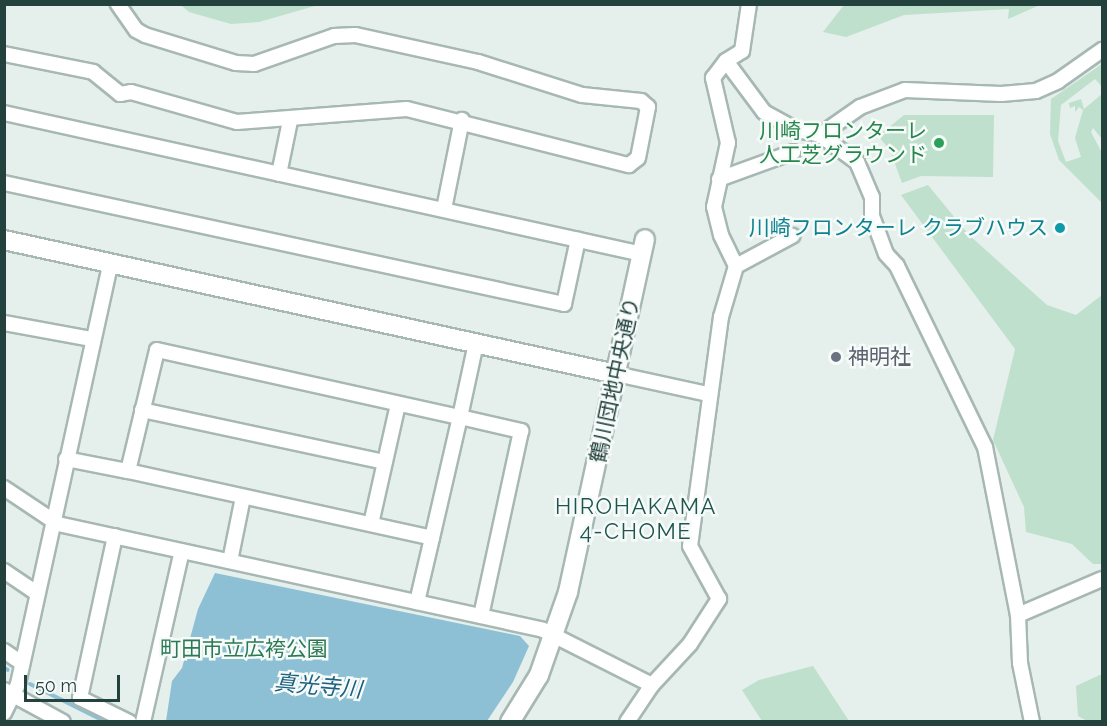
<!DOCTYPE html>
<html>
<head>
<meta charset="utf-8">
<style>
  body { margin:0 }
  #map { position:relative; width:1107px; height:726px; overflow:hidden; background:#e5efec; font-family:Raleway,"Noto Sans JP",sans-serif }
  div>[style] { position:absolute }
  .green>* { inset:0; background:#bee0cc }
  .water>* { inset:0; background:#8dc0d4 }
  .stream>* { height:4px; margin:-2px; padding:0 2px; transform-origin:2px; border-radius:2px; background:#8dc0d4 }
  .roads { filter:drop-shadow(2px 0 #a7b8b4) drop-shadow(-2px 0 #a7b8b4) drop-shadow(0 2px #a7b8b4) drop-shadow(0 -2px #a7b8b4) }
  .street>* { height:14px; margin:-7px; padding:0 7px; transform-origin:7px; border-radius:7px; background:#fff }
  .secondary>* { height:18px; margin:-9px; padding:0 9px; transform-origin:9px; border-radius:9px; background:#fff }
  .dots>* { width:16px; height:16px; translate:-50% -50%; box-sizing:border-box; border:3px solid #f6fbf9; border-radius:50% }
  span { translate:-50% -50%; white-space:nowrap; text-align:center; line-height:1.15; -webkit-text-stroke:5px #f6fbf9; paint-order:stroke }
  .leisure-label { font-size:21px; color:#27864d }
  .right { translate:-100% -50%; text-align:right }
  .culture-label { font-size:21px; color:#0d838f }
  .worship-label { font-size:21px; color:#5b616d }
  .left { translate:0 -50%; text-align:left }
  .street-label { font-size:21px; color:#23423e }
  .park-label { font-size:21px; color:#2c7a55 }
  .neighbourhood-label { font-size:22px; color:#1e554f; letter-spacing:1.5px }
  .water-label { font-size:22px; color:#1b6180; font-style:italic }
  .frame { position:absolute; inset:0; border:6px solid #23423e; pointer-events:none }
  .scale { position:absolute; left:24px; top:675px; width:96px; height:27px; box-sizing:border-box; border:3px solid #23423e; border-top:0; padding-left:8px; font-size:18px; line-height:21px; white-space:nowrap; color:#23423e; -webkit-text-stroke:4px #f6fbf9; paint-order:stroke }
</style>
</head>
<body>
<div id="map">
  <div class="green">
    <div style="clip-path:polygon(181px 5px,318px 5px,259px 22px,231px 24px,189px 12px)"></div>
    <div style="clip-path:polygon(844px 5px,844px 4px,1040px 5px,1008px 19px,1009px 9px,904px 15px,846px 37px,823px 32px)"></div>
    <div style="clip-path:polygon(1102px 64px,1102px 87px,1095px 79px,1061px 105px,1058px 141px,1066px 162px,1081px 157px,1075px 138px,1083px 110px,1079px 107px,1075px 112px,1075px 106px,1070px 108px,1069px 103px,1081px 99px,1084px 109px,1102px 94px,1102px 139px,1093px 128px,1091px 132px,1102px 153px,1102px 203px,1059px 160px,1050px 134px,1051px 99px)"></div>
    <div style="clip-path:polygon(904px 115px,994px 115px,993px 177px,921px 176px,902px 183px,890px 150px,878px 136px)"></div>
    <div style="clip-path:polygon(928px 185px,969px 235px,1047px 305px,1076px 315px,1102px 295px,1102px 564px,1093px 564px,1072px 544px,1026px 532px,1024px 507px,993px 440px,1015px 349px,901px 195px)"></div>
    <div style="clip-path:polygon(813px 666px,849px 721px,762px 721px,742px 690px,759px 680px)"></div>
    <div style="clip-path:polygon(1102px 674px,1102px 721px,1087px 721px,1078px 716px,1076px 686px)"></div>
  </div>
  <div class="water">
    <div style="clip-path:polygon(215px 573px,520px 636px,529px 646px,513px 682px,487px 721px,166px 721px,172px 681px,182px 668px,198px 609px)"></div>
  </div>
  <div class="stream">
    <div style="left:4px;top:668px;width:4px;rotate:27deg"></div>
    <div style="left:30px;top:684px;width:85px;rotate:26.6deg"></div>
  </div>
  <div class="roads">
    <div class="street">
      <div style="left:4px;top:54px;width:91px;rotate:11.4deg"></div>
      <div style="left:93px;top:72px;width:35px;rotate:39deg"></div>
      <div style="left:120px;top:94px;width:11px;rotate:-10deg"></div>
      <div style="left:131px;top:92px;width:110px;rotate:15.8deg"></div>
      <div style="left:237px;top:122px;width:170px;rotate:-4.4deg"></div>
      <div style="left:407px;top:109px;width:229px;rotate:14.2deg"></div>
      <div style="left:629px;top:165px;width:11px;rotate:-38deg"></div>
      <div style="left:638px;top:158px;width:52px;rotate:-78.9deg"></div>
      <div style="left:648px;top:107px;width:9px;rotate:-139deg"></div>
      <div style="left:641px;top:101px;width:59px;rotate:-174.2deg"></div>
      <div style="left:582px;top:95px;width:109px;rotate:-162.4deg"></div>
      <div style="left:478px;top:62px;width:126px;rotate:-167.6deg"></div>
      <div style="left:355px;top:35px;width:21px;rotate:177deg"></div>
      <div style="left:334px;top:36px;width:85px;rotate:160.7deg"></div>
      <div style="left:254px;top:64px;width:18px;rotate:-177deg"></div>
      <div style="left:236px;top:63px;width:95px;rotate:-162.9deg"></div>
      <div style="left:145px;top:35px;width:10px;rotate:-151deg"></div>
      <div style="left:136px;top:30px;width:32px;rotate:-125deg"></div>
      <div style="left:726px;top:61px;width:19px;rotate:-32deg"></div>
      <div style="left:742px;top:51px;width:48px;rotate:-81.5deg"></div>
      <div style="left:4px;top:113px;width:653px;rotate:12.46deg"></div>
      <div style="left:820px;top:135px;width:46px;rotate:36.1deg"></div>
      <div style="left:857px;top:162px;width:38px;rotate:67deg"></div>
      <div style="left:872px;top:197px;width:19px;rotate:90deg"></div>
      <div style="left:872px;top:216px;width:40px;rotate:69.8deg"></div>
      <div style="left:886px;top:254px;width:16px;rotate:47deg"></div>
      <div style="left:897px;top:266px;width:201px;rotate:64.1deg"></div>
      <div style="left:985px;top:447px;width:171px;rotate:78.9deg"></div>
      <div style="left:1018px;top:615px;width:48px;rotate:87.6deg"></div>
      <div style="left:1020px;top:663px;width:60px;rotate:78.5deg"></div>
      <div style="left:279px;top:174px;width:54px;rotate:-78.3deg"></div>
      <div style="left:719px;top:179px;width:79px;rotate:-20deg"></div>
      <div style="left:4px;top:183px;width:573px;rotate:12.19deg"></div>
      <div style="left:564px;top:304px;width:66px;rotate:-77.8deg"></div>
      <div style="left:444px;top:209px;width:91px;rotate:-78.6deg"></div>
      <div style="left:736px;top:266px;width:34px;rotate:-116deg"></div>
      <div style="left:721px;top:235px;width:29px;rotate:-104deg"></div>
      <div style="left:714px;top:207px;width:66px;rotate:-77.7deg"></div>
      <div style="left:728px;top:143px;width:67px;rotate:-103deg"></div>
      <div style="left:713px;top:78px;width:21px;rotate:-53deg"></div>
      <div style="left:726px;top:61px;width:64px;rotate:53.3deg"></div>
      <div style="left:764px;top:112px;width:38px;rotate:29deg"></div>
      <div style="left:797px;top:130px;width:24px;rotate:12deg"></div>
      <div style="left:820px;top:135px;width:49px;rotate:-35deg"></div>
      <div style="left:860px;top:107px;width:48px;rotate:-20.7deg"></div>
      <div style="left:905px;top:90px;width:96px;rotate:2.4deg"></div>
      <div style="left:1001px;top:94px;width:35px;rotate:-5deg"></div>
      <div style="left:1036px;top:91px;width:24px;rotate:-24deg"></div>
      <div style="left:1058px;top:81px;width:54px;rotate:-35.2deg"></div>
      <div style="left:4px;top:323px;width:88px;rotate:10.4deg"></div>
      <div style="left:616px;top:374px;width:94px;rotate:12.3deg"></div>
      <div style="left:142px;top:410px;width:248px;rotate:12.1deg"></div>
      <div style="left:66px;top:459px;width:63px;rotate:11deg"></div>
      <div style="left:128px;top:471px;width:124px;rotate:-76.5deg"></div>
      <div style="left:157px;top:350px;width:310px;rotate:12.5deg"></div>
      <div style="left:460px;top:417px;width:76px;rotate:-77.8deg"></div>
      <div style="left:128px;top:471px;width:311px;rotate:12.4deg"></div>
      <div style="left:432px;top:538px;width:66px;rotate:103.2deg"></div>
      <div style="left:4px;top:488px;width:65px;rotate:33.7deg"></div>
      <div style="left:58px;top:524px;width:496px;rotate:12.3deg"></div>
      <div style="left:543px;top:630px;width:122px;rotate:26.8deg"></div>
      <div style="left:371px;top:524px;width:123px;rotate:-77.3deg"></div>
      <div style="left:115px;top:536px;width:166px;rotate:102.2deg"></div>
      <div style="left:80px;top:698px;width:55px;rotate:26.1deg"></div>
      <div style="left:432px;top:538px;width:124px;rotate:-77deg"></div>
      <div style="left:460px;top:417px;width:63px;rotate:12.9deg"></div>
      <div style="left:521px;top:431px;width:189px;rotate:102.2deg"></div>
      <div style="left:230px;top:561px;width:65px;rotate:-78.5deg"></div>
      <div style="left:4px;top:571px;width:40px;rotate:34deg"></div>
      <div style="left:1018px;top:615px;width:91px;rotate:-23.2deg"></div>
      <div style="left:4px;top:651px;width:22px;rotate:34deg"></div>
      <div style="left:4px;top:690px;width:67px;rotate:28.5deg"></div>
      <div style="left:4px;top:713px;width:32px;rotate:-64deg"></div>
      <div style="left:18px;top:684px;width:430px;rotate:-77.6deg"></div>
      <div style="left:143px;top:722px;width:175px;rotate:-77.2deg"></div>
      <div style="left:627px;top:722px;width:45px;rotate:-56deg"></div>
      <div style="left:652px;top:685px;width:56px;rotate:-47.2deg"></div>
      <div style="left:690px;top:644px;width:54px;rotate:-57.2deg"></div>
      <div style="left:719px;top:599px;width:60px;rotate:-118.7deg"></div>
      <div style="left:690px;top:546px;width:231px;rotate:-82.3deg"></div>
      <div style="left:721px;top:317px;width:53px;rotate:-73.6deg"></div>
      <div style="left:736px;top:266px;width:64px;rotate:-28.2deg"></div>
    </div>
    <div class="secondary">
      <div style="left:4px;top:240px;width:626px;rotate:12.35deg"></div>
      <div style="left:510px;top:722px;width:55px;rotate:-58.3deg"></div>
      <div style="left:539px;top:675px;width:88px;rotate:-70.7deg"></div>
      <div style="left:568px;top:592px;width:361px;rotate:-77.7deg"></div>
    </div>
  </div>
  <div class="dots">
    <div style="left:939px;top:143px;background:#2e9e5b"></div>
    <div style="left:1060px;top:228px;background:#0f9aa8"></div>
    <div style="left:836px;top:357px;background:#6b7280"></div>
  </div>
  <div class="leisure-label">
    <span class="right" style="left:927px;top:143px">川崎フロンターレ<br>人工芝グラウンド</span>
  </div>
  <div class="culture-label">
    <span class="right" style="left:1048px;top:228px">川崎フロンターレ クラブハウス</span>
  </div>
  <div class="worship-label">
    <span class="left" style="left:848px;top:357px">神明社</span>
  </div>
  <div class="street-label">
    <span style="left:615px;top:380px;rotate:-78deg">鶴川団地中央通り</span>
  </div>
  <div class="park-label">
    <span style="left:244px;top:649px">町田市立広袴公園</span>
  </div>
  <div class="neighbourhood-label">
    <span style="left:636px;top:519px">HIROHAKAMA<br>4-CHOME</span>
  </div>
  <div class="water-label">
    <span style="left:318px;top:686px;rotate:5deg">真光寺川</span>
  </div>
  <div class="frame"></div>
  <div class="scale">50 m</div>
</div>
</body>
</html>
